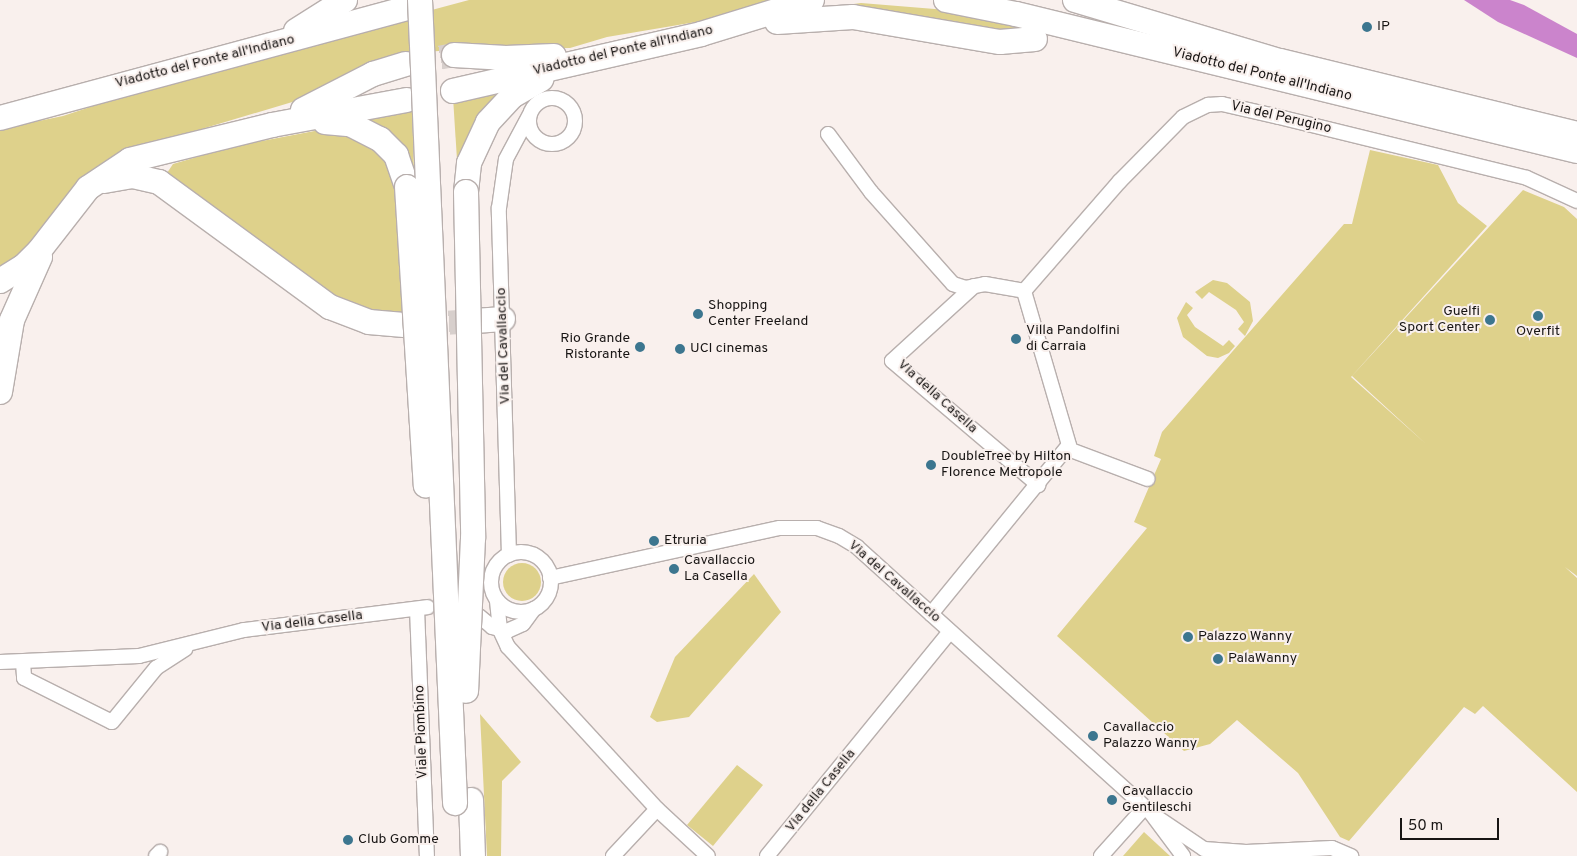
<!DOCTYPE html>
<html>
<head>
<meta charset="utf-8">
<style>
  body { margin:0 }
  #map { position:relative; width:1577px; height:856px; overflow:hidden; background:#f9f0ed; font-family:Overpass,sans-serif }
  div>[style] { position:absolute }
  .green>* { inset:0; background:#ded18b }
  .round { border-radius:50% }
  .water>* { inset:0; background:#cb84cc }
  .trunk-tunnel>* { height:24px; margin-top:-12px; transform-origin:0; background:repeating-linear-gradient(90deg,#d7cfcc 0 24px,transparent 0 36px) }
  .roads { filter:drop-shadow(1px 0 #b8afad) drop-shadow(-1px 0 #b8afad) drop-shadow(0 1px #b8afad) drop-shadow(0 -1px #b8afad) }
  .minor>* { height:14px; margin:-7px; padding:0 7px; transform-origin:7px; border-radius:7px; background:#fff }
  .minor>.ring { margin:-7px; padding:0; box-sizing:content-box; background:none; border:14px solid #fff; border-radius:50% }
  .trunk>* { height:24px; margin:-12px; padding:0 12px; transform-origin:12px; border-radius:12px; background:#fff }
  .bridges { filter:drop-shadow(1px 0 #b8afad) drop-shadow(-1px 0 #b8afad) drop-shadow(0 1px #b8afad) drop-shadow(0 -1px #b8afad) }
  .trunk-bridge>* { height:24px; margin:-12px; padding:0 12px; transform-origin:12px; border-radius:12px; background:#fff }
  .dots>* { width:14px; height:14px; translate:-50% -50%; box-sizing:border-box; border:2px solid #f9f0ed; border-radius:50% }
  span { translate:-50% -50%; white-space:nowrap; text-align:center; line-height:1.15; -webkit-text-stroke:4px #f9f0ed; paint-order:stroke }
  .poi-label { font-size:14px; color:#181514 }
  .left { translate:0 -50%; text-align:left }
  .right { translate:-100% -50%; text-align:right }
  .street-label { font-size:14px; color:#181514 }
  .scale { position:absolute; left:1400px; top:818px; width:99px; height:22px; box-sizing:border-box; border:2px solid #181514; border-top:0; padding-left:6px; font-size:15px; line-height:18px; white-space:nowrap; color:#181514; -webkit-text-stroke:4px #f9f0ed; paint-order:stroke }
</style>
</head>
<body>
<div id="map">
  <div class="green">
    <div style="clip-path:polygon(469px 0,803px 0,761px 11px,607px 37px,570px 48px,449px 50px,407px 54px,329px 91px,128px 151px,0 274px,0 129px,63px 116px,178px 78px)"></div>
    <div style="clip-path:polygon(861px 3px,947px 10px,1036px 28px,1009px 35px,832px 7px)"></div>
    <div style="clip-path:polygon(512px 83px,458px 176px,453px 97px)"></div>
    <div style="clip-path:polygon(412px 104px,414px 172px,353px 116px)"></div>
    <div style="clip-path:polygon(325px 129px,349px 130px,381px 150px,398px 183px,408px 315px,374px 315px,339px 302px,170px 180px,167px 173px,173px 164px,231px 147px)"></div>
    <div style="clip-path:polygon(1370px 150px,1438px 165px,1458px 203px,1487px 226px,1351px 377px,1426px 444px,1352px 376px,1523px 190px,1564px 207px,1577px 219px,1577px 576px,1565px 567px,1577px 578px,1577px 792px,1483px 706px,1475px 714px,1464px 707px,1349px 841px,1340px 837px,1298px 773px,1237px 720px,1210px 744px,1184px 751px,1057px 636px,1147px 528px,1134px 522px,1161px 459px,1154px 456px,1162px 432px,1344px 224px,1352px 224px)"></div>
    <div style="clip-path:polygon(1213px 280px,1227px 283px,1250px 302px,1253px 321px,1245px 336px,1238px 329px,1244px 322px,1236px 310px,1209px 292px,1202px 299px,1195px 292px)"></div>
    <div style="clip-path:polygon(1186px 302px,1193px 308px,1187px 315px,1195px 327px,1223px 346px,1229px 340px,1235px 346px,1229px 353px,1218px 358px,1207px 356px,1183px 337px,1177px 318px)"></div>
    <div class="round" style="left:503px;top:563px;width:38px;height:38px"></div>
    <div style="clip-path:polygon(754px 574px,781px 612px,689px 717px,657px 722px,650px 717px,675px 657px)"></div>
    <div style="clip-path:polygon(480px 714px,521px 762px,502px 781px,501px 856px,487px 856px)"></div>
    <div style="clip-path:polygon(737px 765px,763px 785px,713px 846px,687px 825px)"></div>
    <div style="clip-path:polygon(1144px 832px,1170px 856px,1123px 856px)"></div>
  </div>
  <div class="water">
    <div style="clip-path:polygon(1464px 0,1510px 0,1524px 5px,1577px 34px,1577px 58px,1498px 22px)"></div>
  </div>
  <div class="trunk-tunnel">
    <div style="left:405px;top:64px;width:50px;rotate:-10.4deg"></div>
    <div style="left:413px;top:325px;width:62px;rotate:-3.7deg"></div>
  </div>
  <div class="roads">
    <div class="minor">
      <div class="ring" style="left:529px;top:98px;width:32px;height:32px"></div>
      <div style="left:828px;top:134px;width:72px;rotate:53.4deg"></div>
      <div style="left:871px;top:192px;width:123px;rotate:48.3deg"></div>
      <div style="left:953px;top:284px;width:13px;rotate:18deg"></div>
      <div style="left:965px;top:288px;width:20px;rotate:-11deg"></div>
      <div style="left:985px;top:284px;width:40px;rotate:10deg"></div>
      <div style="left:974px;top:286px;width:111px;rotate:137.6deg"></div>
      <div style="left:892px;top:361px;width:192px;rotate:40.3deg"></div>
      <div style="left:1024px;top:291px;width:145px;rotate:-48.9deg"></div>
      <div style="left:1119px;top:182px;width:91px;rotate:-45.4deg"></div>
      <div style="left:1183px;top:117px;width:28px;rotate:-26deg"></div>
      <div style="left:1208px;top:105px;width:14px;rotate:-4deg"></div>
      <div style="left:1222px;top:104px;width:58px;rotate:12.8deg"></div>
      <div style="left:1279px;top:117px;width:255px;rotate:13.8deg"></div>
      <div style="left:1527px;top:178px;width:55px;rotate:24.7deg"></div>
      <div style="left:1068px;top:449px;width:85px;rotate:20.6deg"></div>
      <div class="ring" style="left:491px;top:552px;width:46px;height:46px"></div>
      <div style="left:509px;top:555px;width:347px;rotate:-91.7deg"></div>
      <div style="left:499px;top:208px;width:49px;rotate:-81.9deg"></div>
      <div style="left:506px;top:159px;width:49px;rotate:-61.9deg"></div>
      <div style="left:550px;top:578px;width:235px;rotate:-12.3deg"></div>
      <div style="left:780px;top:528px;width:37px"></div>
      <div style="left:817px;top:528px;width:23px;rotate:20deg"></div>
      <div style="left:839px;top:536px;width:21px;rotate:31deg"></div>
      <div style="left:857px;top:547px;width:396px;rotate:42.1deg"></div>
      <div style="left:1151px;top:813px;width:54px;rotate:53.3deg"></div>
      <div style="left:497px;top:601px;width:29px;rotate:84deg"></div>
      <div style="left:500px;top:630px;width:19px;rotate:65deg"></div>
      <div style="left:508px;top:647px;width:220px;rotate:47.4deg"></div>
      <div style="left:657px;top:809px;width:69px;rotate:42.7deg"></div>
      <div style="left:417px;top:609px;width:247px;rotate:87.7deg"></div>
      <div style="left:931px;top:614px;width:218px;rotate:-50.8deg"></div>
      <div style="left:1069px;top:445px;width:160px;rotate:-106.3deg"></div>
      <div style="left:479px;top:616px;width:17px;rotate:40deg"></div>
      <div style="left:492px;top:627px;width:16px;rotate:15deg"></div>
      <div style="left:507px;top:631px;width:17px;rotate:-24deg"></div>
      <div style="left:523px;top:624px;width:19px;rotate:-54deg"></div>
      <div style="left:0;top:662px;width:139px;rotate:-2.5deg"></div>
      <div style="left:139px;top:656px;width:108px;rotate:-13.9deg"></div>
      <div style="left:244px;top:630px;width:185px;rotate:-7.1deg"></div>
      <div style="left:23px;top:662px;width:16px;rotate:86deg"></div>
      <div style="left:24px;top:678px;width:98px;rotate:26.6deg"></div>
      <div style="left:112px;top:722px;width:70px;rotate:-50.8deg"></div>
      <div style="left:156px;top:668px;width:35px;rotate:-33deg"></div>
      <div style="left:1158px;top:818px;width:55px;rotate:34deg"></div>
      <div style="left:1204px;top:849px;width:42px;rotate:4.1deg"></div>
      <div style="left:1246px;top:852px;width:86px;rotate:-2.7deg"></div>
      <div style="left:1332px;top:848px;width:21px;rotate:23deg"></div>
      <div style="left:156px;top:856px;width:6px;rotate:-45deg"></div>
      <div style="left:613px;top:856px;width:64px;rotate:-46.9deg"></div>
      <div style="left:767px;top:856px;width:289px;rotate:-50.8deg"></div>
      <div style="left:1101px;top:856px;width:64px;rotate:-48.1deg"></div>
    </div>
    <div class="trunk">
      <div style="left:946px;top:0;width:71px;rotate:11.3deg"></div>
      <div style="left:1016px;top:14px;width:577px;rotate:13.72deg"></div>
      <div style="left:1075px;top:0;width:214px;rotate:16.6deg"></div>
      <div style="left:1280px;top:61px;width:306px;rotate:13.8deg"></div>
      <div style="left:777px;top:22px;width:76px;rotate:-3.8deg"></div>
      <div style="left:853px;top:17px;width:149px;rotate:9.7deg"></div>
      <div style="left:1000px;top:42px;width:35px;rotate:-5deg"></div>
      <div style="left:296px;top:31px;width:58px;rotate:-32.3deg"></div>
      <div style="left:454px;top:55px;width:52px;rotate:3.3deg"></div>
      <div style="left:506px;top:58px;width:48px;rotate:-2.4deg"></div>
      <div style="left:453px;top:91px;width:254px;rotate:-12.9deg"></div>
      <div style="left:701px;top:34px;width:116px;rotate:-17deg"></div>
      <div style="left:303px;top:110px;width:79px;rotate:-27.2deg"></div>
      <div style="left:373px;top:74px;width:34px;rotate:-17deg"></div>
      <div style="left:0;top:118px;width:425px;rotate:-15.1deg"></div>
      <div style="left:325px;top:122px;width:25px;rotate:5deg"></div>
      <div style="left:350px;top:124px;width:34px;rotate:27deg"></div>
      <div style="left:380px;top:139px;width:23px;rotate:45deg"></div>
      <div style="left:396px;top:155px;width:34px;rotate:71deg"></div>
      <div style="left:104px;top:181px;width:29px;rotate:-10deg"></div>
      <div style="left:133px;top:176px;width:27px;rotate:13deg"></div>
      <div style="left:159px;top:182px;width:212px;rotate:36.2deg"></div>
      <div style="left:330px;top:307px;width:42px;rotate:21deg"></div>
      <div style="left:369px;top:322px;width:38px;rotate:5deg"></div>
      <div style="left:466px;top:192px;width:29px;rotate:-84deg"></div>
      <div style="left:469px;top:163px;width:45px;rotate:-65.1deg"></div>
      <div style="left:488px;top:122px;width:35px;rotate:-47deg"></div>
      <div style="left:512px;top:96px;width:34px;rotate:-30deg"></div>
      <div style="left:0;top:281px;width:28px;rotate:-32deg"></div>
      <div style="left:24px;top:266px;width:21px;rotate:-45deg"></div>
      <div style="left:39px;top:251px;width:80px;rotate:-52.1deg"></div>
      <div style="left:88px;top:188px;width:50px;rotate:-33.7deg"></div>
      <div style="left:130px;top:160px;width:146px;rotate:-13.8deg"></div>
      <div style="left:272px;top:125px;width:137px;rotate:-10.5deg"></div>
      <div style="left:475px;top:321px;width:28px;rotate:-4deg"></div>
      <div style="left:0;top:392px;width:73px;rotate:-80.5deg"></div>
      <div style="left:12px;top:320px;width:69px;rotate:-66deg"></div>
      <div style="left:471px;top:800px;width:56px;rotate:88deg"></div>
    </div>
  </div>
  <div class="bridges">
    <div class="trunk-bridge">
      <div style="left:420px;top:0;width:804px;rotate:87.5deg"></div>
      <div style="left:407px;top:187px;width:299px;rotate:86.4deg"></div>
      <div style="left:466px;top:192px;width:346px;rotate:88.8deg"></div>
      <div style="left:473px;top:538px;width:153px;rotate:92.6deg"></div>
    </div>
  </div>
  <div class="dots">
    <div style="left:1367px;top:27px;background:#3c768f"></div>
    <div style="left:698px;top:314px;background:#3c768f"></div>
    <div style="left:1538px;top:316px;background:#3c768f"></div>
    <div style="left:1490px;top:320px;background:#3c768f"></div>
    <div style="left:1016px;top:339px;background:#3c768f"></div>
    <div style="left:640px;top:347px;background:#3c768f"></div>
    <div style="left:680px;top:349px;background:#3c768f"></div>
    <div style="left:931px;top:465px;background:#3c768f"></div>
    <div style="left:654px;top:541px;background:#3c768f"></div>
    <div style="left:674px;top:569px;background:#3c768f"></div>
    <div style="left:1188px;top:637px;background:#3c768f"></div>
    <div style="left:1218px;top:659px;background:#3c768f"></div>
    <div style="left:1093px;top:736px;background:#3c768f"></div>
    <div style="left:1112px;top:800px;background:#3c768f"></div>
    <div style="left:348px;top:840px;background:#3c768f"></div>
  </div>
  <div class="poi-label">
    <span class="left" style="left:1377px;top:27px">IP</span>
    <span class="left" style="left:708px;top:314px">Shopping<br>Center Freeland</span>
    <span class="right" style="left:1480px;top:320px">Guelfi<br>Sport Center</span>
    <span class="left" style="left:1026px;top:339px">Villa Pandolfini<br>di Carraia</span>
    <span style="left:1538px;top:332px">Overfit</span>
    <span class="right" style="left:630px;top:347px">Rio Grande<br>Ristorante</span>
    <span class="left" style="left:690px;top:349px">UCI cinemas</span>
    <span class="left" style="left:941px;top:465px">DoubleTree by Hilton<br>Florence Metropole</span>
    <span class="left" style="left:664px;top:541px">Etruria</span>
    <span class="left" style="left:684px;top:569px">Cavallaccio<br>La Casella</span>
    <span class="left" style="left:1198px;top:637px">Palazzo Wanny</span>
    <span class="left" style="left:1228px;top:659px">PalaWanny</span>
    <span class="left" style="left:1103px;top:736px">Cavallaccio<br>Palazzo Wanny</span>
    <span class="left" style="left:1122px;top:800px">Cavallaccio<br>Gentileschi</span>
    <span class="left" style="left:358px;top:840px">Club Gomme</span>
  </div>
  <div class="street-label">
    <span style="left:623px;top:51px;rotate:-13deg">Viadotto del Ponte all'Indiano</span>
    <span style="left:205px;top:62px;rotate:-14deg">Viadotto del Ponte all'Indiano</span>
    <span style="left:1262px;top:75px;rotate:14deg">Viadotto del Ponte all'Indiano</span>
    <span style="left:1281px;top:118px;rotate:13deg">Via del Perugino</span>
    <span style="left:504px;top:346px;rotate:-92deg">Via del Cavallaccio</span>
    <span style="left:937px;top:397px;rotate:42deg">Via della Casella</span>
    <span style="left:894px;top:582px;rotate:41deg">Via del Cavallaccio</span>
    <span style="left:312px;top:622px;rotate:-7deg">Via della Casella</span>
    <span style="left:422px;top:732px;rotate:-92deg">Viale Piombino</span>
    <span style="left:821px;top:791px;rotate:-51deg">Via della Casella</span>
  </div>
  <div class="scale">50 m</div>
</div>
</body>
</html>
